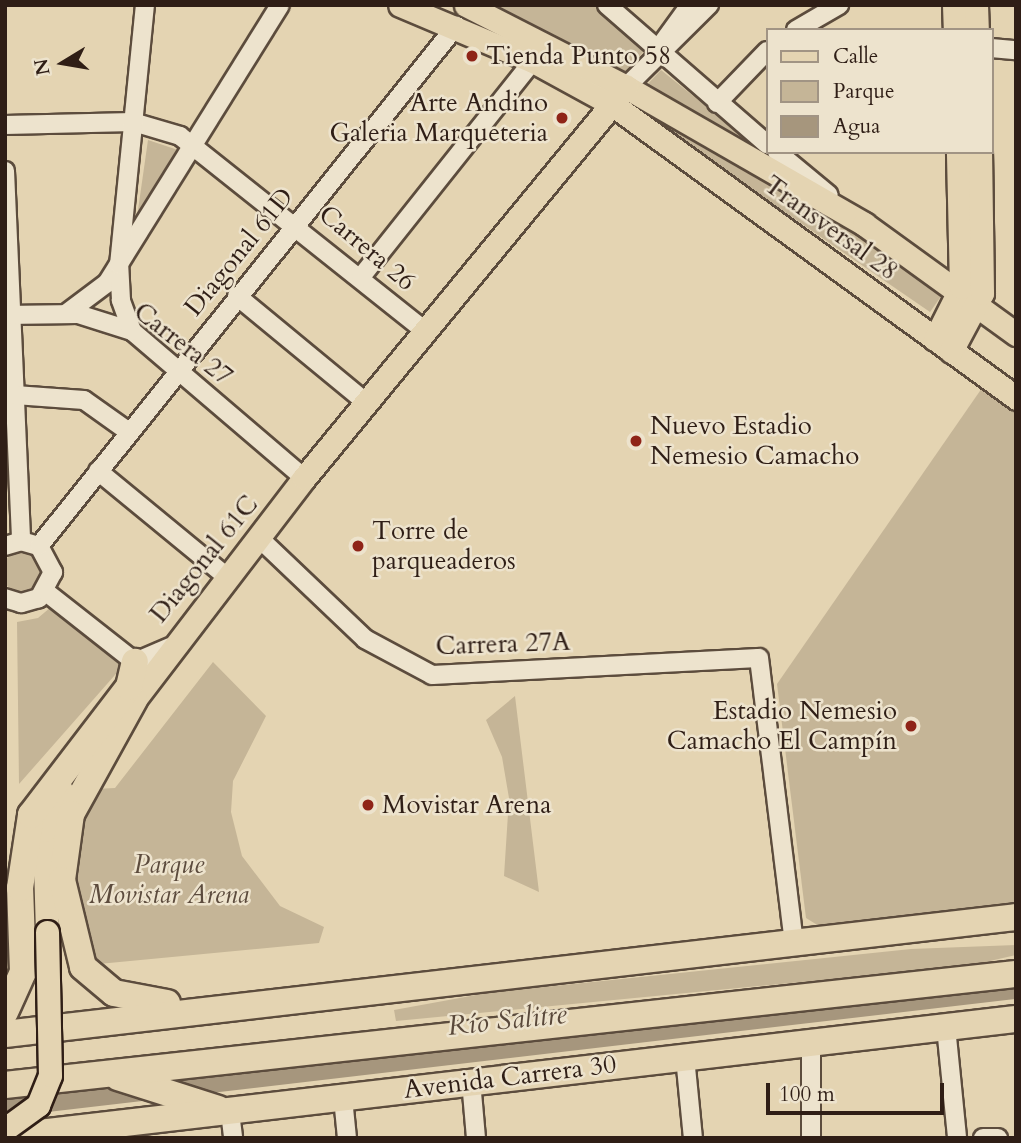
<!DOCTYPE html>
<html>
<head>
<meta charset="utf-8">
<style>
  body { margin:0 }
  #map { position:relative; width:1021px; height:1143px; overflow:hidden; background:#e4d4b2; font-family:Cardo,serif }
  div>[style] { position:absolute }
  .green>* { inset:0; background:#c5b597 }
  .round { border-radius:50% }
  .water>* { inset:0; background:#a6967d }
  .roads { filter:drop-shadow(2px 0 #5c4c3d) drop-shadow(-2px 0 #5c4c3d) drop-shadow(0 2px #5c4c3d) drop-shadow(0 -2px #5c4c3d) }
  .minor>* { height:18px; margin:-9px; padding:0 9px; transform-origin:9px; border-radius:9px; background:#ede3cd }
  .major>* { height:23px; margin:-11.5px; padding:0 11.5px; transform-origin:11.5px; border-radius:11.5px; background:#e4d4b2 }
  .highway>* { height:26px; margin:-13px; padding:0 13px; transform-origin:13px; border-radius:13px; background:#e4d4b2 }
  .bridges { filter:drop-shadow(2px 0 #2f1e16) drop-shadow(-2px 0 #2f1e16) drop-shadow(0 2px #2f1e16) drop-shadow(0 -2px #2f1e16) }
  .major-bridge>* { height:23px; margin:-11.5px; padding:0 11.5px; transform-origin:11.5px; border-radius:11.5px; background:#e4d4b2 }
  .dots>* { width:19px; height:19px; translate:-50% -50%; box-sizing:border-box; border:4px solid #ede3cd; border-radius:50% }
  span { translate:-50% -50%; white-space:nowrap; text-align:center; line-height:1.15; -webkit-text-stroke:5px #ede3cd; paint-order:stroke }
  .poi-label { font-size:26px; color:#2f1e16 }
  .left { translate:0 -50%; text-align:left }
  .right { translate:-100% -50%; text-align:right }
  .street-label { font-size:26px; color:#2f1e16 }
  .park-label { font-size:26px; color:#5c4b3d; font-style:italic }
  .water-label { font-size:28px; color:#59483a; font-style:italic }
  .frame { position:absolute; inset:0; border:7px solid #2f1e16; pointer-events:none }
  .legend { position:absolute; left:766px; top:28px; width:228px; height:126px; box-sizing:border-box; background:#ede3cd; border:2px solid #a19484; margin:0; padding:9px 12px; list-style:none; font-size:21px; color:#2f1e16 }
  .legend li { display:flex; align-items:center; gap:14px; height:35px }
  .legend b { width:35px; border:2px solid #a19484 }
  .north { position:absolute; left:28px; top:28px; width:70px; height:70px; -webkit-text-stroke:5px #ede3cd; paint-order:stroke; rotate:259deg; font-size:19px; font-weight:700; line-height:28px; text-align:center; color:#2f1e16 }
  .north::after { content:''; display:block; margin:auto; width:24px; height:32px; background:#2f1e16; clip-path:polygon(50% 0,100% 100%,50% 72%,0 100%) }
  .scale { position:absolute; left:766px; top:1083px; width:178px; height:32px; box-sizing:border-box; border:4px solid #2f1e16; border-top:0; padding-left:9px; font-size:21px; line-height:24px; white-space:nowrap; color:#2f1e16; -webkit-text-stroke:5px #ede3cd; paint-order:stroke }
</style>
</head>
<body>
<div id="map">
  <div class="green">
    <div style="clip-path:polygon(487px 5px,597px 5px,643px 52px,623px 75px)"></div>
    <div style="clip-path:polygon(661px 70px,789px 173px,643px 89px)"></div>
    <div style="clip-path:polygon(639px 102px,875px 243px,942px 295px,930px 312px,633px 108px)"></div>
    <div style="clip-path:polygon(148px 140px,178px 150px,137px 217px)"></div>
    <div style="clip-path:polygon(982px 388px,1016px 413px,1016px 902px,819px 926px,806px 918px,777px 684px)"></div>
    <div class="round" style="left:2px;top:551px;width:42px;height:42px"></div>
    <div style="clip-path:polygon(51px 607px,122px 667px,19px 784px,17px 622px,38px 618px)"></div>
    <div style="clip-path:polygon(213px 662px,266px 716px,233px 781px,231px 812px,242px 856px,280px 906px,324px 927px,319px 943px,88px 965px,69px 858px,94px 789px,115px 788px)"></div>
    <div style="clip-path:polygon(515px 696px,539px 892px,504px 876px,509px 798px,502px 757px,486px 720px)"></div>
    <div style="clip-path:polygon(1016px 945px,1016px 955px,968px 966px,396px 1021px,394px 1010px,487px 993px,911px 949px)"></div>
  </div>
  <div class="water">
    <div style="clip-path:polygon(1016px 976px,1015px 999px,5px 1117px,5px 1097px)"></div>
  </div>
  <div class="roads">
    <div class="minor">
      <div style="left:607px;top:5px;width:212px;rotate:41deg"></div>
      <div style="left:796px;top:30px;width:50px;rotate:-30.2deg"></div>
      <div style="left:991px;top:48px;width:25px;rotate:5deg"></div>
      <div style="left:658px;top:49px;width:54px;rotate:-54deg"></div>
      <div style="left:626px;top:87px;width:117px;rotate:-44.7deg"></div>
      <div style="left:717px;top:103px;width:72px;rotate:-46.1deg"></div>
      <div style="left:5px;top:125px;width:128px;rotate:-1.3deg"></div>
      <div style="left:133px;top:122px;width:49px;rotate:16.6deg"></div>
      <div style="left:180px;top:136px;width:315px;rotate:38.5deg"></div>
      <div style="left:777px;top:152px;width:67px;rotate:39.6deg"></div>
      <div style="left:5px;top:171px;width:370px;rotate:87.5deg"></div>
      <div style="left:361px;top:277px;width:276px;rotate:-51.5deg"></div>
      <div style="left:237px;top:296px;width:168px;rotate:39.5deg"></div>
      <div style="left:67px;top:313px;width:50px;rotate:-36.9deg"></div>
      <div style="left:107px;top:283px;width:327px;rotate:-58.1deg"></div>
      <div style="left:5px;top:315px;width:73px;rotate:-0.8deg"></div>
      <div style="left:78px;top:314px;width:57px;rotate:17.5deg"></div>
      <div style="left:132px;top:331px;width:226px;rotate:40.5deg"></div>
      <div style="left:132px;top:331px;width:33px;rotate:-110deg"></div>
      <div style="left:121px;top:300px;width:35px;rotate:-93deg"></div>
      <div style="left:119px;top:265px;width:261px;rotate:-84.3deg"></div>
      <div style="left:15px;top:395px;width:69px;rotate:4.1deg"></div>
      <div style="left:84px;top:400px;width:55px;rotate:35.4deg"></div>
      <div style="left:98px;top:471px;width:166px;rotate:39.4deg"></div>
      <div style="left:258px;top:537px;width:148px;rotate:43.6deg"></div>
      <div style="left:365px;top:639px;width:76px;rotate:28.2deg"></div>
      <div style="left:432px;top:675px;width:327px;rotate:-3deg"></div>
      <div style="left:759px;top:658px;width:289px;rotate:83deg"></div>
      <div style="left:5px;top:546px;width:17px;rotate:-17deg"></div>
      <div style="left:21px;top:541px;width:19px;rotate:16deg"></div>
      <div style="left:39px;top:546px;width:30px;rotate:62deg"></div>
      <div style="left:53px;top:572px;width:30px;rotate:118deg"></div>
      <div style="left:39px;top:598px;width:19px;rotate:164deg"></div>
      <div style="left:21px;top:603px;width:17px;rotate:-163deg"></div>
      <div style="left:39px;top:546px;width:667px;rotate:-51.27deg"></div>
      <div style="left:46px;top:592px;width:113px;rotate:38.2deg"></div>
      <div style="left:135px;top:662px;width:38px;rotate:-23deg"></div>
      <div style="left:946px;top:1027px;width:112px;rotate:84.3deg"></div>
      <div style="left:811px;top:1045px;width:93px;rotate:90deg"></div>
      <div style="left:685px;top:1057px;width:81px;rotate:84.4deg"></div>
      <div style="left:471px;top:1081px;width:57px;rotate:85deg"></div>
      <div style="left:343px;top:1098px;width:40px;rotate:84.3deg"></div>
      <div style="left:230px;top:1112px;width:26px;rotate:83deg"></div>
      <div style="left:983px;top:1138px;width:15px"></div>
    </div>
    <div class="major">
      <div style="left:400px;top:5px;width:144px;rotate:22.8deg"></div>
      <div style="left:533px;top:61px;width:90px;rotate:28.6deg"></div>
      <div style="left:612px;top:104px;width:500px;rotate:36deg"></div>
      <div style="left:466px;top:5px;width:180px;rotate:27.1deg"></div>
      <div style="left:626px;top:87px;width:275px;rotate:29.9deg"></div>
      <div style="left:864px;top:224px;width:188px;rotate:35.9deg"></div>
      <div style="left:954px;top:5px;width:25px;rotate:88deg"></div>
      <div style="left:976px;top:5px;width:25px;rotate:88deg"></div>
      <div style="left:935px;top:339px;width:58px;rotate:-63.4deg"></div>
      <div style="left:961px;top:287px;width:135px;rotate:-91.3deg"></div>
      <div style="left:951px;top:351px;width:66px;rotate:-61.9deg"></div>
      <div style="left:982px;top:293px;width:141px;rotate:-90.8deg"></div>
      <div style="left:125px;top:712px;width:295px;rotate:-52.6deg"></div>
      <div style="left:304px;top:478px;width:507px;rotate:-50.53deg"></div>
      <div style="left:47px;top:932px;width:102px;rotate:-91.7deg"></div>
      <div style="left:44px;top:830px;width:44px;rotate:-67.5deg"></div>
    </div>
    <div class="highway">
      <div style="left:134px;top:700px;width:130px;rotate:118.9deg"></div>
      <div style="left:71px;top:814px;width:67px;rotate:97.8deg"></div>
      <div style="left:62px;top:880px;width:89px;rotate:76.4deg"></div>
      <div style="left:83px;top:967px;width:40px;rotate:40deg"></div>
      <div style="left:114px;top:993px;width:54px;rotate:10.7deg"></div>
      <div style="left:5px;top:1012px;width:44px;rotate:-65.8deg"></div>
      <div style="left:23px;top:972px;width:84px;rotate:-92deg"></div>
      <div style="left:20px;top:888px;width:74px;rotate:-81.4deg"></div>
      <div style="left:31px;top:815px;width:161px;rotate:-52.6deg"></div>
      <div style="left:129px;top:687px;width:26px;rotate:-77deg"></div>
      <div style="left:5px;top:1034px;width:1018px;rotate:-6.6deg"></div>
      <div style="left:118px;top:1077px;width:105px;rotate:17.7deg"></div>
      <div style="left:5px;top:1085px;width:1017px;rotate:-6.27deg"></div>
      <div style="left:5px;top:1137px;width:1018px;rotate:-6.66deg"></div>
    </div>
  </div>
  <div class="bridges">
    <div class="major-bridge">
      <div style="left:5px;top:1129px;width:41px;rotate:-36deg"></div>
      <div style="left:38px;top:1105px;width:32px;rotate:-68deg"></div>
      <div style="left:50px;top:1075px;width:143px;rotate:-91.2deg"></div>
    </div>
  </div>
  <div class="dots">
    <div style="left:472px;top:56px;background:#8f2418"></div>
    <div style="left:562px;top:118px;background:#8f2418"></div>
    <div style="left:636px;top:441px;background:#8f2418"></div>
    <div style="left:358px;top:546px;background:#8f2418"></div>
    <div style="left:911px;top:726px;background:#8f2418"></div>
    <div style="left:368px;top:805px;background:#8f2418"></div>
  </div>
  <div class="poi-label">
    <span class="left" style="left:486px;top:56px">Tienda Punto 58</span>
    <span class="right" style="left:548px;top:118px">Arte Andino<br>Galeria Marqueteria</span>
    <span class="left" style="left:650px;top:441px">Nuevo Estadio<br>Nemesio Camacho</span>
    <span class="left" style="left:372px;top:546px">Torre de<br>parqueaderos</span>
    <span class="right" style="left:897px;top:726px">Estadio Nemesio<br>Camacho El Campín</span>
    <span class="left" style="left:382px;top:805px">Movistar Arena</span>
  </div>
  <div class="street-label">
    <span style="left:831px;top:228px;rotate:36deg">Transversal 28</span>
    <span style="left:367px;top:248px;rotate:40deg">Carrera 26</span>
    <span style="left:239px;top:252px;rotate:-51deg">Diagonal 61D</span>
    <span style="left:183px;top:344px;rotate:38deg">Carrera 27</span>
    <span style="left:204px;top:559px;rotate:-51deg">Diagonal 61C</span>
    <span style="left:503px;top:644px;rotate:-2deg">Carrera 27A</span>
    <span style="left:510px;top:1077px;rotate:-7deg">Avenida Carrera 30</span>
  </div>
  <div class="park-label">
    <span style="left:169px;top:880px">Parque<br>Movistar Arena</span>
  </div>
  <div class="water-label">
    <span style="left:507px;top:1020px;rotate:-6deg">Río Salitre</span>
  </div>
  <div class="frame"></div>
  <ul class="legend">
  <li><b style="height:9px;background:#e4d4b2"></b>Calle</li>
  <li><b style="height:19px;background:#c5b597"></b>Parque</li>
  <li><b style="height:19px;background:#a6967d"></b>Agua</li>
  </ul>
  <div class="north">N</div>
  <div class="scale">100 m</div>
</div>
</body>
</html>
